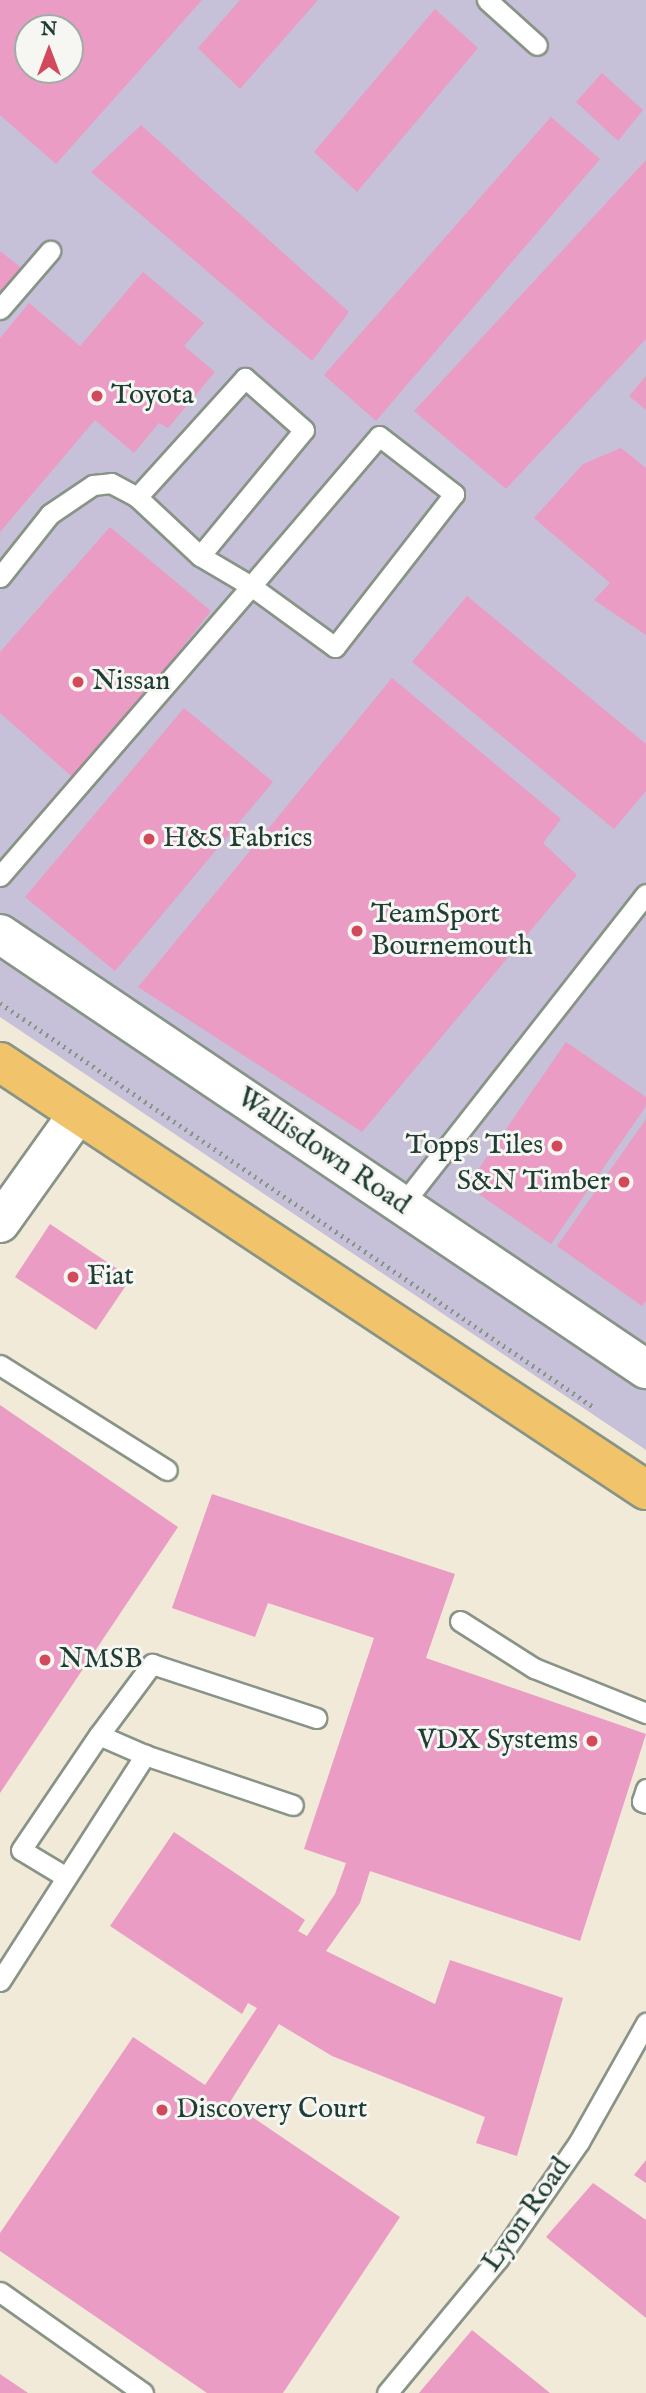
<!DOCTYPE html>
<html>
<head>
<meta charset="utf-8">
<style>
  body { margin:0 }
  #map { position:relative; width:646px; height:2393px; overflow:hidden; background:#f1ead8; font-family:"IM FELL English",serif }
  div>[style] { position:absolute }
  .industrial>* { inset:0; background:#c6c0d9 }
  .building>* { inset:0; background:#ea9cc4 }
  .path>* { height:4.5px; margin-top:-2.25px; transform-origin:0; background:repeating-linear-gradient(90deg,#889486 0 2px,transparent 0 7px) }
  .roads { filter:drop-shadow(2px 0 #889486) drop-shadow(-2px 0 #889486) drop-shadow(0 2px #889486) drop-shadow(0 -2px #889486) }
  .service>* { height:19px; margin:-9.5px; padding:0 9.5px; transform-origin:9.5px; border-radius:9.5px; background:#fff }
  .minor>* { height:38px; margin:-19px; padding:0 19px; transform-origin:19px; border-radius:19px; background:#fff }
  .primary>* { height:38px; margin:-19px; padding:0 19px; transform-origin:19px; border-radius:19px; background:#f1c36a }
  .dots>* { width:19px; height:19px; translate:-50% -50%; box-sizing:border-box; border:4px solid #f6f6f2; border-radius:50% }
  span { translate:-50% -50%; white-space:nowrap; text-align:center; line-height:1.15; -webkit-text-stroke:6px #f6f6f2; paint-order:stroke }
  .poi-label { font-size:28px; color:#1f3d34 }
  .left { translate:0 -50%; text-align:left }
  .right { translate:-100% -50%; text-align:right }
  .street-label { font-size:28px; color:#1f3d34 }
  .north { position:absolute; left:14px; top:14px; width:70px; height:70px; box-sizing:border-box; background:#f6f6f2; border:2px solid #a0aca6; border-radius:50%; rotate:0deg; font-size:19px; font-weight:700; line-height:28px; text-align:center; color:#1f3d34 }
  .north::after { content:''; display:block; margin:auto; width:24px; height:32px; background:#d1495b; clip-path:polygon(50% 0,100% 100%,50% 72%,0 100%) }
</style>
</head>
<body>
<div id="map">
  <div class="industrial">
    <div style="clip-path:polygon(evenodd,0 0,646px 0,646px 1450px,0 1017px,0 0,28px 28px,70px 28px,70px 70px,28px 70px,28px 28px)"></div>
  </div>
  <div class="building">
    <div style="clip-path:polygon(evenodd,0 0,202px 0,56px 164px,0 115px,0 0,28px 28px,70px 28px,70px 70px,28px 70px,28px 28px)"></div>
    <div style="clip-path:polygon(240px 0,318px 0,240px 89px,198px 48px)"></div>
    <div style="clip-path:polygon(435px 9px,478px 48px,357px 192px,314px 152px)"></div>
    <div style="clip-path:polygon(602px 73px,643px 110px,618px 141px,576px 102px)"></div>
    <div style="clip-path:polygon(551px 117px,600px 159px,376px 421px,324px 375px)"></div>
    <div style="clip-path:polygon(141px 125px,349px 312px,312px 361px,91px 172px)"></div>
    <div style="clip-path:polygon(646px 160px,646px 339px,506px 489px,414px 411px)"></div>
    <div style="clip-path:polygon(0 251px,24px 270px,0 299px)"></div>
    <div style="clip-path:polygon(143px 272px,204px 323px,184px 346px,215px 372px,168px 428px,159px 423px,134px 453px,95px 420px,0 532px,0 338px,29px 303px,80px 346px)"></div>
    <div style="clip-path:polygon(646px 376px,646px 410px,629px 396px)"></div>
    <div style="clip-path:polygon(621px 448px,646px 468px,646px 635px,594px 600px,610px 583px,534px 518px,583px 464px)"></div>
    <div style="clip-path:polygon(110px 527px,211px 611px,77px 781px,0 713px,0 652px)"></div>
    <div style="clip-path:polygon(467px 596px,646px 744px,646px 791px,614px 829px,412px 662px)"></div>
    <div style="clip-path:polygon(392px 678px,561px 819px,543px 843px,577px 875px,362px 1132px,138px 987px)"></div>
    <div style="clip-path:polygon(184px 708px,273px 782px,115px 971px,25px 897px)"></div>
    <div style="clip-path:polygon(566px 1042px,646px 1097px,646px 1106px,551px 1244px,467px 1186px)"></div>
    <div style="clip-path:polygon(646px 1119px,646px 1301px,642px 1306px,557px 1246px)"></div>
    <div style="clip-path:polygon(50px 1224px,131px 1278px,96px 1330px,15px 1277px)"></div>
    <div style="clip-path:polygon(0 1405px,178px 1527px,0 1793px)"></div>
    <div style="clip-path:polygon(212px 1494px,455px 1574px,426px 1658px,646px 1734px,580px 1941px,370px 1871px,360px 1903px,326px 1951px,435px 2004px,450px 1960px,563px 1998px,517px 2156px,476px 2143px,485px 2117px,332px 2056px,279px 2024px,230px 2102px,400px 2217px,283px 2393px,207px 2393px,0 2251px,0 2233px,133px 2037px,205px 2085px,257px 2008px,248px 2003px,242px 2014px,110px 1926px,174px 1832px,305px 1920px,298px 1931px,307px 1936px,335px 1894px,346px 1863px,304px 1849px,374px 1638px,268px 1603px,255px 1637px,172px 1608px)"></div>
    <div style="clip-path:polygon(646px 2160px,646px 2183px,634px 2175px)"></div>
    <div style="clip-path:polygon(593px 2183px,646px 2220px,646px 2318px,546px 2237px)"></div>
    <div style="clip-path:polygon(472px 2330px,550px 2393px,419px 2393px)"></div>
    <div style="clip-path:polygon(0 2374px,28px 2393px,0 2393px)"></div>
  </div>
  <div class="path">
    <div style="left:0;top:1003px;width:720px;rotate:34.24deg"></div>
  </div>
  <div class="roads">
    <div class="service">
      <div style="left:487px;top:0;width:67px;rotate:42deg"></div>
      <div style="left:0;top:309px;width:77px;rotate:-49.2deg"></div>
      <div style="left:0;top:577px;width:80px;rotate:-51.6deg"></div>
      <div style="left:50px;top:514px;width:52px;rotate:-34deg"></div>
      <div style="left:93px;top:485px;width:18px;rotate:-6deg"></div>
      <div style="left:111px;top:483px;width:30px;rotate:28deg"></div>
      <div style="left:137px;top:497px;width:86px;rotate:43.1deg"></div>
      <div style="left:0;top:876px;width:384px;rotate:-49.1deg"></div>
      <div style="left:251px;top:586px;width:197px;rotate:-49.5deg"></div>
      <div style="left:379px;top:436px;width:95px;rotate:37.7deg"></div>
      <div style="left:454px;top:494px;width:194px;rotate:127.9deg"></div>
      <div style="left:335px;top:647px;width:104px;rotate:-144deg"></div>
      <div style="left:251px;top:586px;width:59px;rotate:-149.5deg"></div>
      <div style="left:200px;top:556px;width:163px;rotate:-50.5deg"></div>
      <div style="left:304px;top:430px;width:79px;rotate:-138.6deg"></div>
      <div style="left:245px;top:378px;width:161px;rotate:132.2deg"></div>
      <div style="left:402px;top:1205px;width:395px;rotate:-51.9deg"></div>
      <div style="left:0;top:1365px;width:197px;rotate:32.2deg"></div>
      <div style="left:460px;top:1621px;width:88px;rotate:32.4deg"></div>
      <div style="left:534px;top:1668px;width:121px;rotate:21.9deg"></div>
      <div style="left:99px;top:1735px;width:89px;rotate:-53.3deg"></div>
      <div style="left:152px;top:1664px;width:173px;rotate:18.2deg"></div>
      <div style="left:646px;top:1789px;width:13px;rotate:108deg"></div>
      <div style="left:642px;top:1801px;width:4px;rotate:27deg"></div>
      <div style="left:66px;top:1877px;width:52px;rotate:-149deg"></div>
      <div style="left:21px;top:1850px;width:139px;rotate:-55.9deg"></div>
      <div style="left:99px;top:1735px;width:50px;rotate:23.5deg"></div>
      <div style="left:0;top:1981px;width:269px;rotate:-57.3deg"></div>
      <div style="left:145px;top:1755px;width:156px;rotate:18.7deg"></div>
      <div style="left:0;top:2292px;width:175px;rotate:35.2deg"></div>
      <div style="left:387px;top:2393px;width:174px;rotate:-50.4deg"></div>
      <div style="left:498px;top:2259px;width:142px;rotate:-55.3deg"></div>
      <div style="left:579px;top:2142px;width:137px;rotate:-60.6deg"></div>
    </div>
    <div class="minor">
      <div style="left:0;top:934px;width:779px;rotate:33.96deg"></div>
      <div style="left:0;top:1223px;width:133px;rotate:-54.5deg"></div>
    </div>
    <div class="primary">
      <div style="left:0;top:1062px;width:775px;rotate:33.53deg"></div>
    </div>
  </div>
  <div class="dots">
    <div style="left:97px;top:396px;background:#d1495b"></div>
    <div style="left:78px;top:682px;background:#d1495b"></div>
    <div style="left:149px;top:839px;background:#d1495b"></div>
    <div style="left:357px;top:931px;background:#d1495b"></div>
    <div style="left:557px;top:1146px;background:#d1495b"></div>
    <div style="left:624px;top:1182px;background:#d1495b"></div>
    <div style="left:73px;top:1277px;background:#d1495b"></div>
    <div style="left:45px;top:1660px;background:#d1495b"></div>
    <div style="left:592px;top:1741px;background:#d1495b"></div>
    <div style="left:162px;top:2110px;background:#d1495b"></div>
  </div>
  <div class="poi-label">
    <span class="left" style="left:111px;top:396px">Toyota</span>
    <span class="left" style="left:92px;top:682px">Nissan</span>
    <span class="left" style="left:163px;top:839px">H&amp;S Fabrics</span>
    <span class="left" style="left:371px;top:931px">TeamSport<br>Bournemouth</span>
    <span class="right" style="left:543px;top:1146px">Topps Tiles</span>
    <span class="right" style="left:610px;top:1182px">S&amp;N Timber</span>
    <span class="left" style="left:87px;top:1277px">Fiat</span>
    <span class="left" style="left:59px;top:1660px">NMSB</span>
    <span class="right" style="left:578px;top:1741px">VDX Systems</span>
    <span class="left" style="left:176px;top:2110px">Discovery Court</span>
  </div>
  <div class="street-label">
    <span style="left:323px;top:1152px;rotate:34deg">Wallisdown Road</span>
    <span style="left:527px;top:2215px;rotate:-55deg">Lyon Road</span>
  </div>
  <div class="north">N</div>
</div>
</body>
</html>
